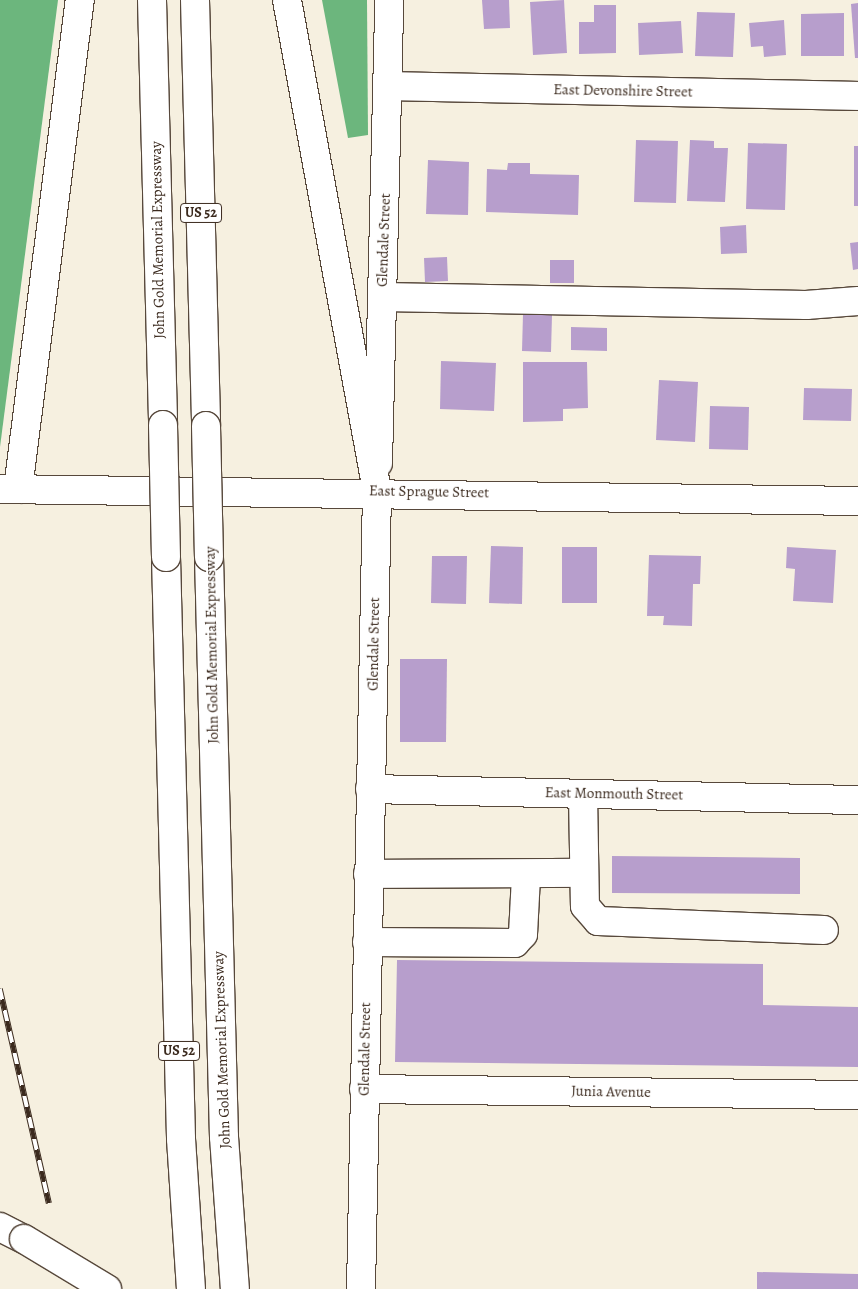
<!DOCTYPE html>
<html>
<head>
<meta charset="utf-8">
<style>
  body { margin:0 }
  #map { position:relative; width:858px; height:1289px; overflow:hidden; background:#f6f0e0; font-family:Alegreya,serif }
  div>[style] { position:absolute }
  .forest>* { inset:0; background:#6cb67d }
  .building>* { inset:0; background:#b79ecc }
  .roads { filter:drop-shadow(1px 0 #57483b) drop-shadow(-1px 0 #57483b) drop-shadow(0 1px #57483b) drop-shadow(0 -1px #57483b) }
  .minor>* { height:28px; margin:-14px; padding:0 14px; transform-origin:14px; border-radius:14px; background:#fff }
  .major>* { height:28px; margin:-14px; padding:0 14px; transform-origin:14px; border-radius:14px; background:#fff }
  .highway>* { height:28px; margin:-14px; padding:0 14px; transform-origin:14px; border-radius:14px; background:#fff }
  .rail>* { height:5.5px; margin-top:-2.75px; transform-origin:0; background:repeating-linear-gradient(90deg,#fff 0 11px,#3b2a1e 0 22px); box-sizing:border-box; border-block:1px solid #3b2a1e }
  .bridges { filter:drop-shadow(1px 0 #57483b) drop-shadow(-1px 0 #57483b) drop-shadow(0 1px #57483b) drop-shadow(0 -1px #57483b) }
  .major-bridge>* { height:28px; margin:-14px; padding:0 14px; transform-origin:14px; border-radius:14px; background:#fff }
  .highway-bridge>* { height:28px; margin:-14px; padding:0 14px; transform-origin:14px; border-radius:14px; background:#fff }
  span { translate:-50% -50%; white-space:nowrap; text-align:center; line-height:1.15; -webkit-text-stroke:4px #fff; paint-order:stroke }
  .shield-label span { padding:1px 4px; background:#fff; border:1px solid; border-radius:4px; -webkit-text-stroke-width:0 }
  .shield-label { font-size:14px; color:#3b2a1e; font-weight:700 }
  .street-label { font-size:15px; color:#3b2a1e }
</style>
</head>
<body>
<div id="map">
  <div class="forest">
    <div style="clip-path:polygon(0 0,58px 0,0 447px)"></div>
    <div style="clip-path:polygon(322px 0,367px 0,368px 135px,348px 138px)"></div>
  </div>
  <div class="building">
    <div style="clip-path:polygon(482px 0,509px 0,510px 28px,484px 29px)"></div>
    <div style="clip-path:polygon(564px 0,567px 53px,533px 55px,530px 2px)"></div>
    <div style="clip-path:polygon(858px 3px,858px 58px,855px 58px,851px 4px)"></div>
    <div style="clip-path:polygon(594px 5px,616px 5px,616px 53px,579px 54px,579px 22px,594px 22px)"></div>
    <div style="clip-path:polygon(697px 12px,735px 13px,733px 57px,695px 56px)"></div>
    <div style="clip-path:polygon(844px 13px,844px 56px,801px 56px,801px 14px)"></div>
    <div style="clip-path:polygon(784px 20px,786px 55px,764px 57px,763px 46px,751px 47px,749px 23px)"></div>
    <div style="clip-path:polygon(681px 21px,683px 53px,639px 55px,638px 23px)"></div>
    <div style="clip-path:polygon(636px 140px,678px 141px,676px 203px,634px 202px)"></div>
    <div style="clip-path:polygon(690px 140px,714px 141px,714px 148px,728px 148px,725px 202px,687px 201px)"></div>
    <div style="clip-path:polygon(748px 143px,787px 144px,785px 210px,746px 209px)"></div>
    <div style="clip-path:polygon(854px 146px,858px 146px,858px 206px,854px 206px)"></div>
    <div style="clip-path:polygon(428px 160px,469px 162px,468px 215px,426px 214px)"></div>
    <div style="clip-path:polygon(508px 163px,530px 163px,530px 174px,579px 175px,578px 215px,486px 212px,487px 169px,507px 170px)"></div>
    <div style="clip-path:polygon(746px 225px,747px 253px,721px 254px,720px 227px)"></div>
    <div style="clip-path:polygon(858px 242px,858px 269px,853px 270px,850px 243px)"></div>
    <div style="clip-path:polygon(447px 257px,448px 281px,425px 282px,424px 258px)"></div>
    <div style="clip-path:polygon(550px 260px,574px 260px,574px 283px,550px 283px)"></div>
    <div style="clip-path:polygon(523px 314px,552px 315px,551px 352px,522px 351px)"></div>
    <div style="clip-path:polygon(571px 327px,607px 328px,607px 351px,571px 350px)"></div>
    <div style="clip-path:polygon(441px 361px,496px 363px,494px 411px,440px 409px)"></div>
    <div style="clip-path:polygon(523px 362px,587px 362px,588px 408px,563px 409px,563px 421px,523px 422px)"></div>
    <div style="clip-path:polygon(659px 380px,698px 382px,695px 442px,656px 440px)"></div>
    <div style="clip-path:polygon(804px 388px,852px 389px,851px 421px,803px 420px)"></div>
    <div style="clip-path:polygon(710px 406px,749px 407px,748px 450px,709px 449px)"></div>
    <div style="clip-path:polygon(491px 546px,523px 547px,522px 604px,489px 603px)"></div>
    <div style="clip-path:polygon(562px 547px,597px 547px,597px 603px,562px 603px)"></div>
    <div style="clip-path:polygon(787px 547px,836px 550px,833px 603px,793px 601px,795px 569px,786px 568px)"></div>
    <div style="clip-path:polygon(649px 555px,701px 556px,700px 584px,693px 584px,692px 626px,663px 625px,664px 616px,647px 616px)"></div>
    <div style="clip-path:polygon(432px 556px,467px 556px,466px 604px,431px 603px)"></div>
    <div style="clip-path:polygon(400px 659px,447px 659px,446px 742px,400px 742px)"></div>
    <div style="clip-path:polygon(612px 856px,800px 858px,800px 894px,612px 893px)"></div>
    <div style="clip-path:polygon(397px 960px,763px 964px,763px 1005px,858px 1007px,858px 1067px,395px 1062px)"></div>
    <div style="clip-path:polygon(757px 1272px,858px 1274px,858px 1289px,757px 1289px)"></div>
  </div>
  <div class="roads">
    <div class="minor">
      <div style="left:388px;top:86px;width:470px;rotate:1.2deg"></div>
      <div style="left:383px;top:297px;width:423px;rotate:1.1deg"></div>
      <div style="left:806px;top:305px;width:52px;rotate:-4.4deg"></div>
      <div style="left:378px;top:463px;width:463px;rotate:-88.6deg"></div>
      <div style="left:370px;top:789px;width:488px;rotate:1.3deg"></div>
      <div style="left:583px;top:794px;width:112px;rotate:89deg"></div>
      <div style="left:585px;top:906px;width:20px;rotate:49deg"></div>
      <div style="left:598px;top:921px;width:226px;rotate:2.3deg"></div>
      <div style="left:368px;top:874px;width:215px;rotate:-0.3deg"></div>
      <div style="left:367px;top:942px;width:148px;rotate:0.4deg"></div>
      <div style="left:515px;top:943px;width:12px;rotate:-48deg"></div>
      <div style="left:523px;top:934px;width:58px;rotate:-87deg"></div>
      <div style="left:364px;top:1089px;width:494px;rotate:0.7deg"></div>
    </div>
    <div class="major">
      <div style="left:0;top:489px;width:858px;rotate:0.8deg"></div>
      <div style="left:0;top:1227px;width:27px;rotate:27deg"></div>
      <div style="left:361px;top:1289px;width:798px;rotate:-88.85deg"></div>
    </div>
    <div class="highway">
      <div style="left:152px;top:0;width:425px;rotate:88.5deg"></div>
      <div style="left:195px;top:0;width:426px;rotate:88.5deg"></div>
      <div style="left:287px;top:0;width:499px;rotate:79.6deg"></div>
      <div style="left:18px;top:489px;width:493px;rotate:-82.8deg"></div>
      <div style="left:166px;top:557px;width:582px;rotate:88.52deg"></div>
      <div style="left:181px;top:1139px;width:150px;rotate:86.2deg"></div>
      <div style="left:209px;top:557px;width:580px;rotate:88.52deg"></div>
      <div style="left:224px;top:1137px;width:152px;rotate:85.9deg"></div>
    </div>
  </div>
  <div class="rail">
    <div style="left:0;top:989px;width:220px;rotate:77.1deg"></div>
  </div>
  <div class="bridges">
    <div class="major-bridge">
      <div style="left:24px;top:1239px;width:97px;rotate:31.1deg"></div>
    </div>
    <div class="highway-bridge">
      <div style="left:163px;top:425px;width:132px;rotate:88.7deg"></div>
      <div style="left:206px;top:426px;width:131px;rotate:88.7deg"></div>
    </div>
  </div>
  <div class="shield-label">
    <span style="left:201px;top:213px">US 52</span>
    <span style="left:179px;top:1051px">US 52</span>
  </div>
  <div class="street-label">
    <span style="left:623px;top:91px;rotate:1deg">East Devonshire Street</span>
    <span style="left:158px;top:240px;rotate:-91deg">John Gold Memorial Expressway</span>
    <span style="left:384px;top:240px;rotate:-88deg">Glendale Street</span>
    <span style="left:429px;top:492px;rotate:1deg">East Sprague Street</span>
    <span style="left:374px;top:644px;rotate:-89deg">Glendale Street</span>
    <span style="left:212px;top:645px;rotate:-91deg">John Gold Memorial Expressway</span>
    <span style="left:614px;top:794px;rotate:1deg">East Monmouth Street</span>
    <span style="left:365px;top:1049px;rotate:-89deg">Glendale Street</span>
    <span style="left:222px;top:1050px;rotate:-92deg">John Gold Memorial Expressway</span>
    <span style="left:611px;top:1092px;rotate:1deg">Junia Avenue</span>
  </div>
</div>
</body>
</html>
